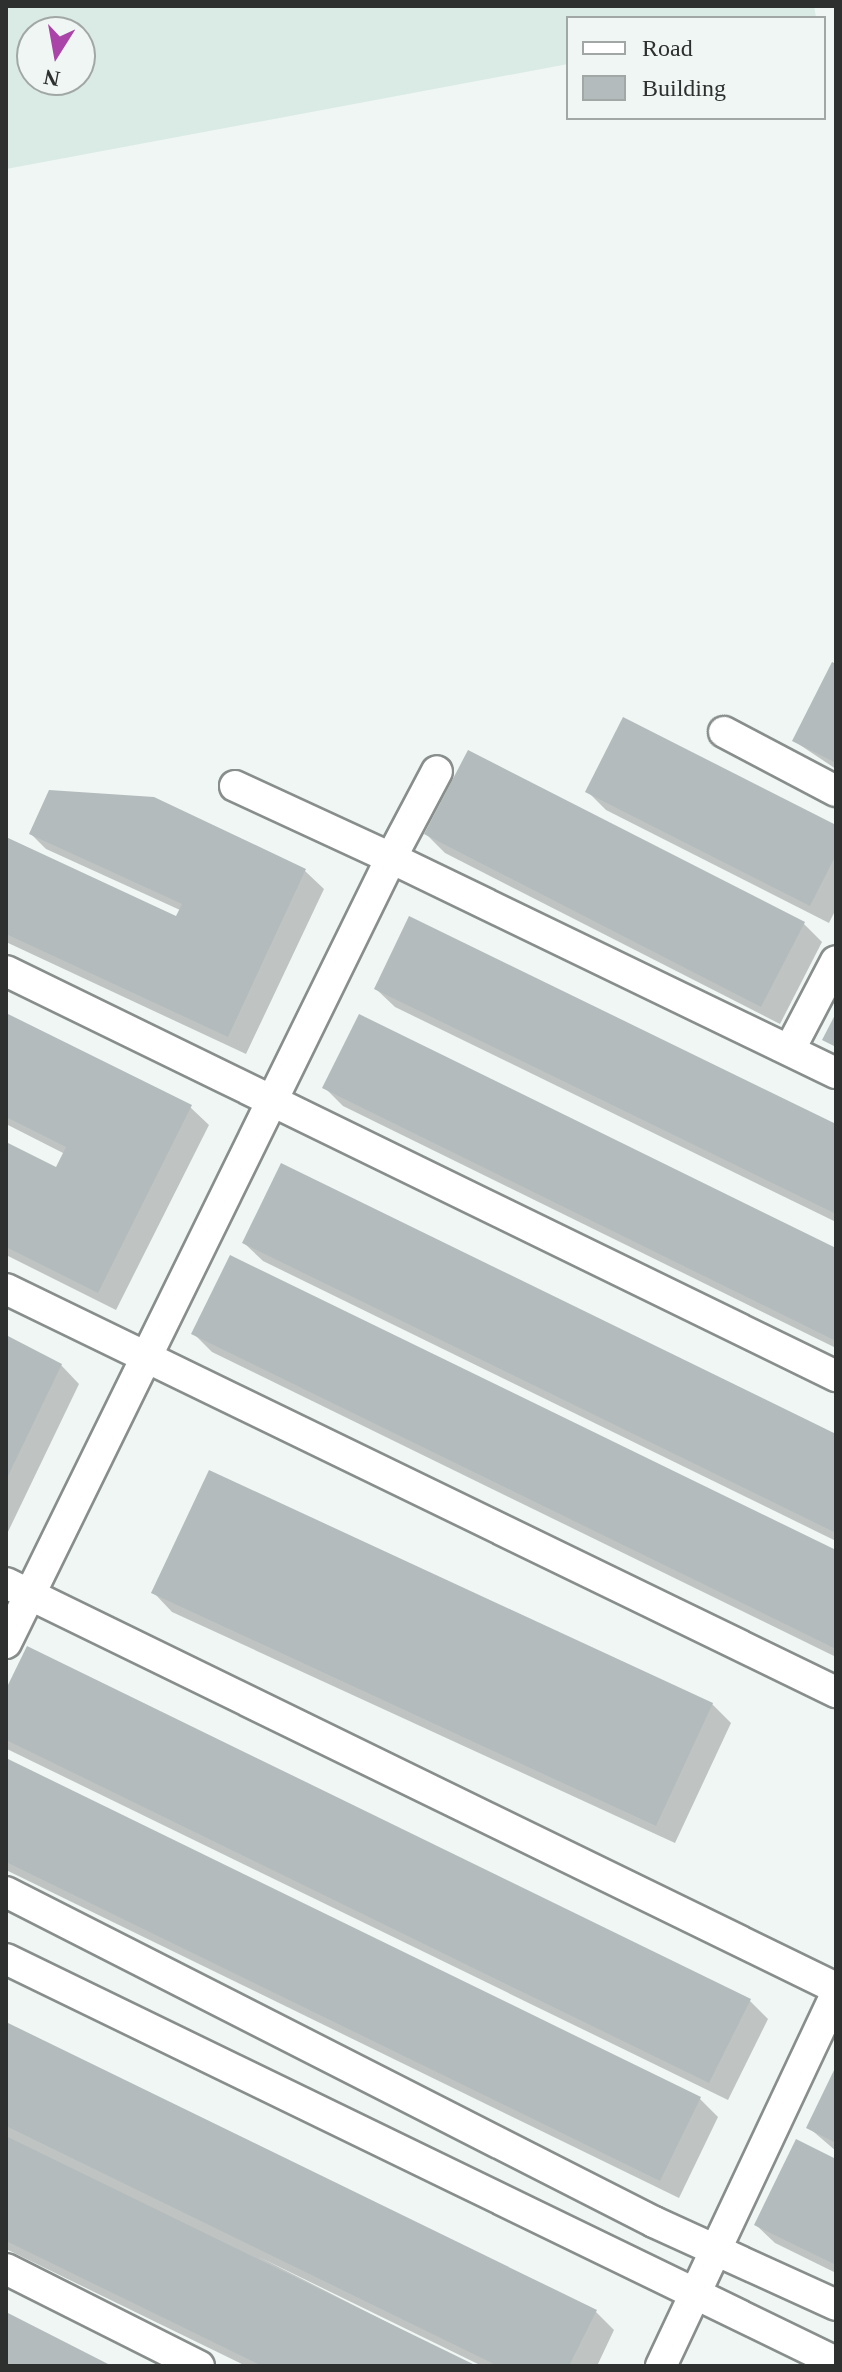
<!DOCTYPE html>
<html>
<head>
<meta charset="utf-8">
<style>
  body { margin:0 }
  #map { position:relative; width:842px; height:2372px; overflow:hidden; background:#eff6f4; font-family:"Times New Roman",serif }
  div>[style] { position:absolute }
  .built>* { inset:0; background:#daeae5 }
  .shadow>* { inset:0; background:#0003 }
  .building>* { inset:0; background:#b4bbbc }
  .roads { filter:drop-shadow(2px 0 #888e8c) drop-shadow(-2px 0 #888e8c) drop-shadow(0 2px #888e8c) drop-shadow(0 -2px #888e8c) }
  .street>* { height:30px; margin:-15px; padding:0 15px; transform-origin:15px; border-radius:15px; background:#fff }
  span { translate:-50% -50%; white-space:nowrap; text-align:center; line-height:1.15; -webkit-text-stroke:6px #eff6f4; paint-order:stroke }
  .frame { position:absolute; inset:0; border:8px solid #2d302f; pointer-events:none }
  .legend { position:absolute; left:566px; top:16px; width:260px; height:104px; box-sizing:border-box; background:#eff6f4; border:2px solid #a1a7a5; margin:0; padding:10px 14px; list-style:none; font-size:24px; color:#2d302f }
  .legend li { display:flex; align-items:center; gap:16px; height:40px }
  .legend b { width:40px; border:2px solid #a1a7a5 }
  .north { position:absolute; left:16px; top:16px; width:80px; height:80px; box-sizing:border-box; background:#eff6f4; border:2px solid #a1a7a5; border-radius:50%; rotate:191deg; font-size:22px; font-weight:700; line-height:32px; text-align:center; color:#2d302f }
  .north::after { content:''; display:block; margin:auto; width:28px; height:36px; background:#aa44a8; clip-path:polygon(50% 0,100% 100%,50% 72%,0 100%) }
</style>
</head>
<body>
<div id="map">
  <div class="built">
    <div style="clip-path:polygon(evenodd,6px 6px,814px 6px,816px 17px,568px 18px,568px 64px,6px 169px,6px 6px,32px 32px,80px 32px,80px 80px,32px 80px,32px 32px)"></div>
  </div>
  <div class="shadow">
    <div style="clip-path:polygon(836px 666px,836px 769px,794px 741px)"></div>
    <div style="clip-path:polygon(587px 791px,836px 827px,836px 909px,829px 923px,606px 810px)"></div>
    <div style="clip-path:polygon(31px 834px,305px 871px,324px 889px,246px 1054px,6px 942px,6px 839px,177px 918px,180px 910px,46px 849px)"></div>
    <div style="clip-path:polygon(426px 834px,804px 924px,822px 942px,780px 1024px,445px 853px)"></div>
    <div style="clip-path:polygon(376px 989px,836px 1126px,836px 1222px,395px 1007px)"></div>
    <div style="clip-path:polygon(6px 1015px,190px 1107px,209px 1125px,116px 1310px,6px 1255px,6px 1144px,57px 1169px,65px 1154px,6px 1124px)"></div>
    <div style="clip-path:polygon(325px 1088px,836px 1251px,836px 1348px,343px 1106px)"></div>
    <div style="clip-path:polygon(244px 1243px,836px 1436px,836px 1541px,263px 1261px)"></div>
    <div style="clip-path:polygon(194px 1334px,836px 1552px,836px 1657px,212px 1352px)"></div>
    <div style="clip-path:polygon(6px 1338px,61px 1365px,79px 1384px,6px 1536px)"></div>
    <div style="clip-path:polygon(154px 1593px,712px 1704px,731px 1723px,675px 1843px,172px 1612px)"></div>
    <div style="clip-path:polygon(6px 1694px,750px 2001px,768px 2019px,728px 2100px,7px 1749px)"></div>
    <div style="clip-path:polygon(6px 1760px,700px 2099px,718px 2117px,679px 2198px,6px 1870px)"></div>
    <div style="clip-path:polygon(6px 2024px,596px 2312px,614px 2330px,597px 2366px,482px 2366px,259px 2257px,473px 2366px,246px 2366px,6px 2249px)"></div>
    <div style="clip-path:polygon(836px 2071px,836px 2151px,808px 2127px)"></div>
    <div style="clip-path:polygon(836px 2161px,836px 2273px,775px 2243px,756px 2225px)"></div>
  </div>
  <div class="building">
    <div style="clip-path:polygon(832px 662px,836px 664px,836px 763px,792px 741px)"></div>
    <div style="clip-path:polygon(623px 717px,836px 825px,836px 855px,810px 906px,585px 792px)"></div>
    <div style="clip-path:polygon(468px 750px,805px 922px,761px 1007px,424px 834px)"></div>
    <div style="clip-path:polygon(49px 790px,154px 797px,306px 869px,228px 1037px,6px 934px,6px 837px,176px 916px,182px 904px,29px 834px)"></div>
    <div style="clip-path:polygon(409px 916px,836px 1124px,836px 1214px,374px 989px)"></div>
    <div style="clip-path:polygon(6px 1013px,192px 1105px,98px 1293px,6px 1247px,6px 1142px,56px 1167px,66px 1147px,6px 1117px)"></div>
    <div style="clip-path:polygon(836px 1013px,836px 1047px,822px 1040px)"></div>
    <div style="clip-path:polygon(359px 1014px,836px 1248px,836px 1341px,322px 1088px)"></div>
    <div style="clip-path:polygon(281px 1163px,836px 1434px,836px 1533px,242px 1243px)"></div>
    <div style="clip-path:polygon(230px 1255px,836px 1550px,836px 1649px,191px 1334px)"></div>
    <div style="clip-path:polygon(6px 1335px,62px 1364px,6px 1480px)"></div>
    <div style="clip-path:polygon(209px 1470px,713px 1703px,656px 1826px,151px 1593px)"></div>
    <div style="clip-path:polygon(27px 1646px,751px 1999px,709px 2083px,6px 1740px,6px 1689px)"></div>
    <div style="clip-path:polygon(6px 1758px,701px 2097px,660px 2181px,6px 1862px)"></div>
    <div style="clip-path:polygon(6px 2022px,597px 2310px,569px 2366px,498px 2366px,6px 2126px)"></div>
    <div style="clip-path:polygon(836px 2066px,836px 2143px,806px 2128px)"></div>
    <div style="clip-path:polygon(6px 2136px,477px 2366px,262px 2366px,6px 2241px)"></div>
    <div style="clip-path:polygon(796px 2139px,836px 2159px,836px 2265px,754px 2225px)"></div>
    <div style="clip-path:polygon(6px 2312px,112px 2366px,6px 2366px)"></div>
  </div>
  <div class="roads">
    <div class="street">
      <div style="left:724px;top:732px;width:127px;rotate:27.8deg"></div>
      <div style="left:235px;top:786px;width:172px;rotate:24.8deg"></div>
      <div style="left:391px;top:858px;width:98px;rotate:-62.1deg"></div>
      <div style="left:6px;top:971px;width:924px;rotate:26.01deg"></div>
      <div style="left:790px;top:1049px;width:99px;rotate:-62.4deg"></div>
      <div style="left:6px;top:1289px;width:923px;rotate:25.9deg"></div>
      <div style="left:6px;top:1583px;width:924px;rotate:26.01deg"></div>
      <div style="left:6px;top:1643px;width:874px;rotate:-63.87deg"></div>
      <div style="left:391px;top:858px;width:494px;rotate:25.8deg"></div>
      <div style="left:6px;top:1892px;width:727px;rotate:26.99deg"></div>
      <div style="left:654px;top:2222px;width:200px;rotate:24.5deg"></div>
      <div style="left:6px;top:1959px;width:923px;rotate:25.9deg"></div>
      <div style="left:6px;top:2269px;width:216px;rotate:26.7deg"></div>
      <div style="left:661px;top:2366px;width:411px;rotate:-64.8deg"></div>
    </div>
  </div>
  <div class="frame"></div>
  <ul class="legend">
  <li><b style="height:10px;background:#fff"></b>Road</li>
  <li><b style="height:22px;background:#b4bbbc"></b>Building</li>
  </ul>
  <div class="north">N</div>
</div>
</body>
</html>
